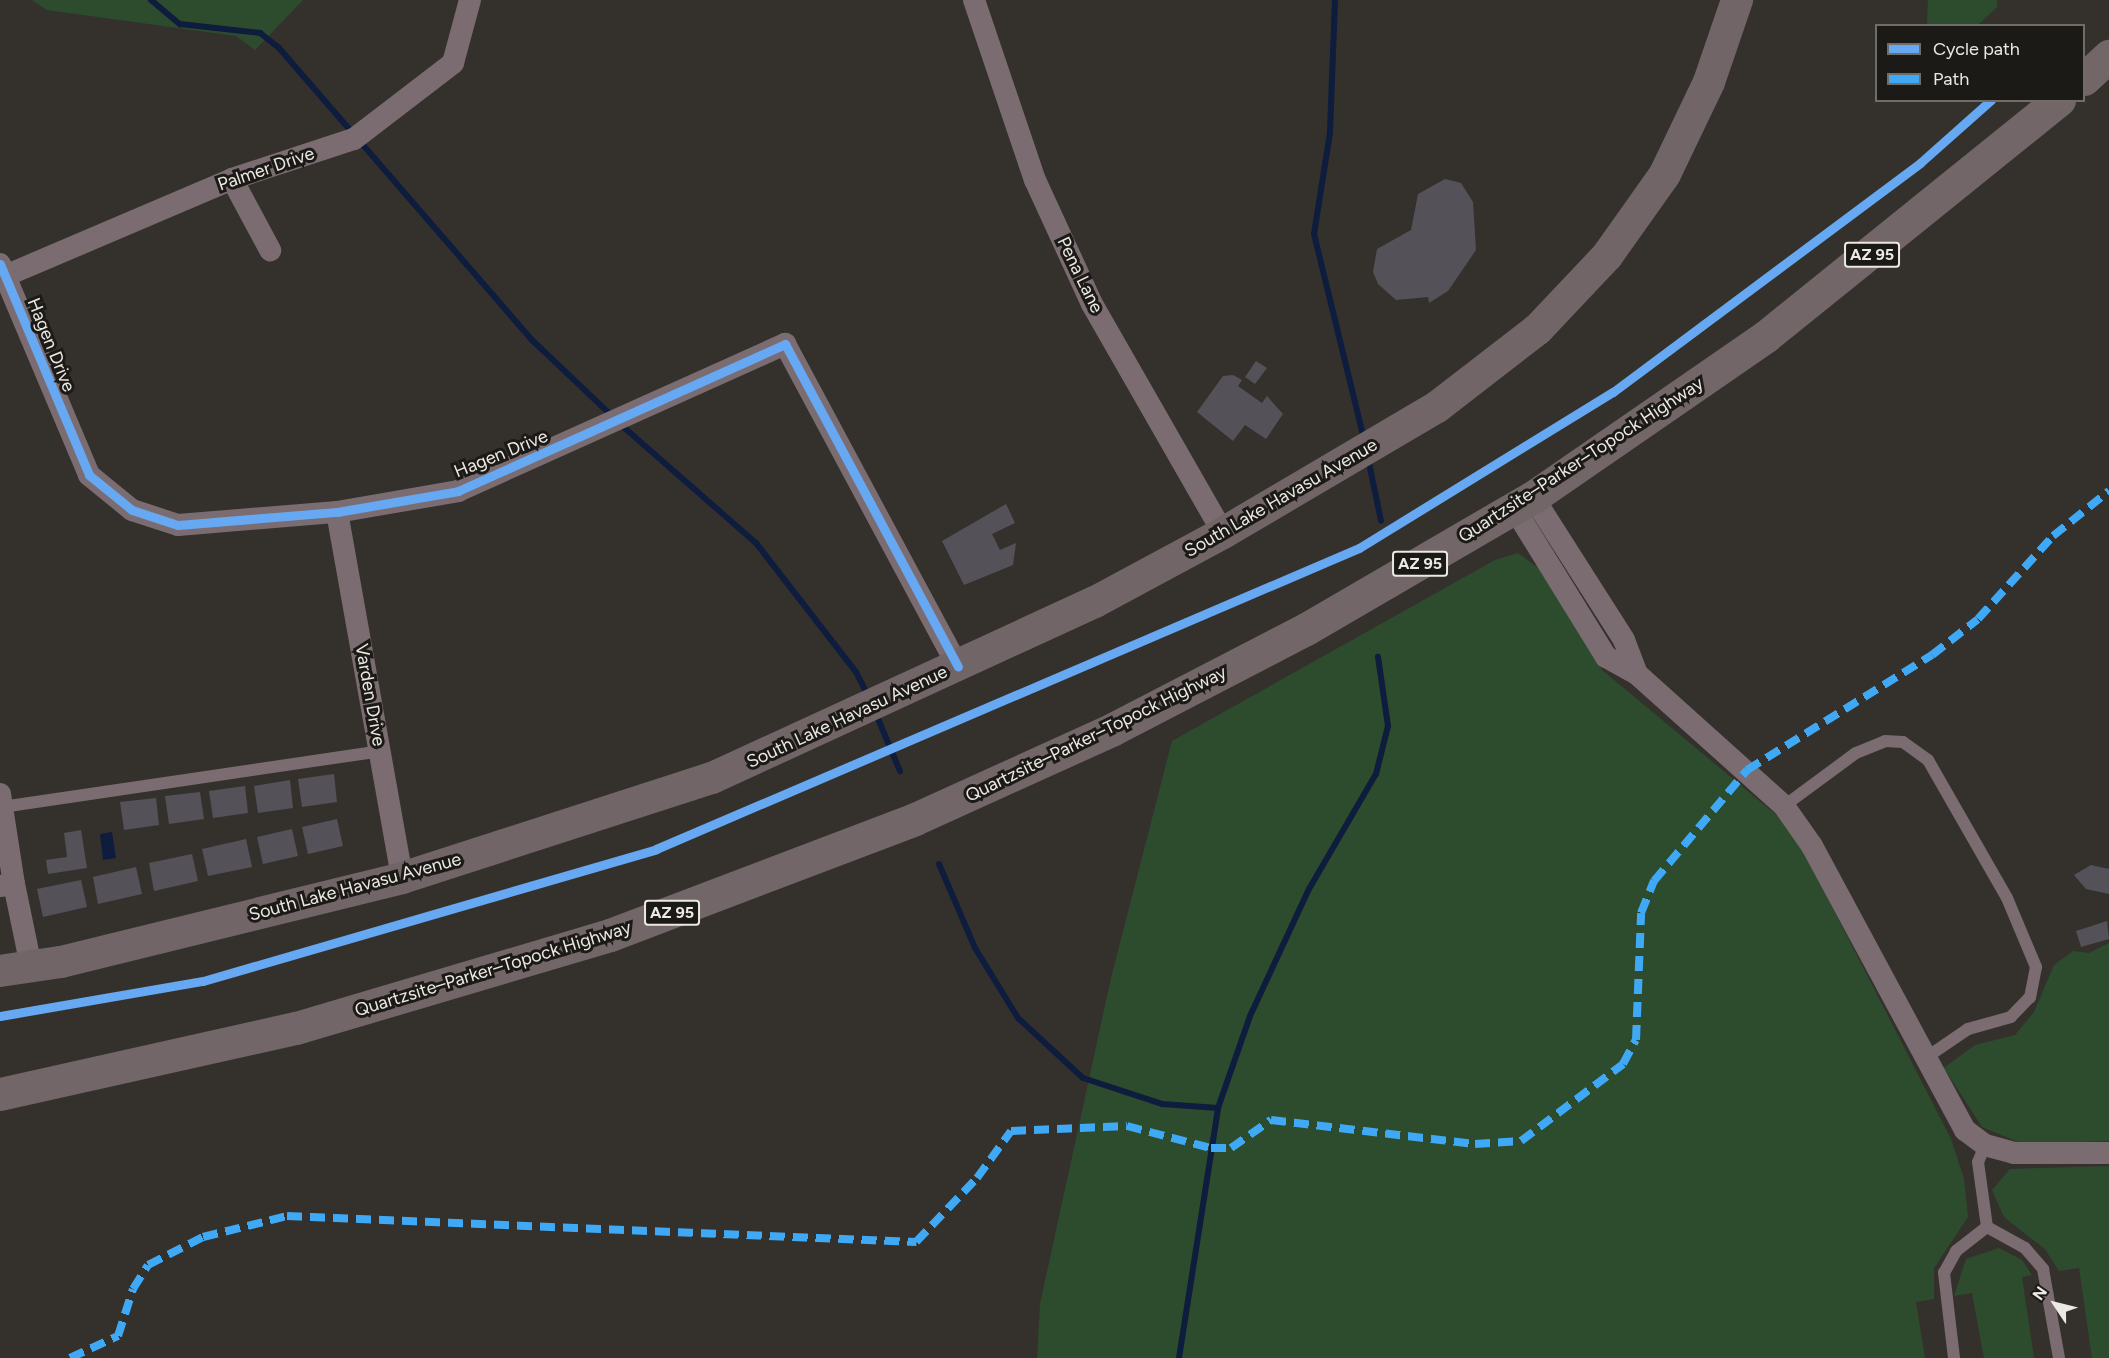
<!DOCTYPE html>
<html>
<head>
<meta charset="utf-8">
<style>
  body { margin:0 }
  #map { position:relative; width:2109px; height:1358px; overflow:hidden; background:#34312d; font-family:Figtree,sans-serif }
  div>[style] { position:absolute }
  .green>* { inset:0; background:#2d4c2e }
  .water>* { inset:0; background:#0e1c3e }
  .stream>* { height:6px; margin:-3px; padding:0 3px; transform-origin:3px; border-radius:3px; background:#0e1c3e }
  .building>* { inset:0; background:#545159 }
  .service>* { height:12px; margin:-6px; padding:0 6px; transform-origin:6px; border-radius:6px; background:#7a6c71 }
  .minor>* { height:22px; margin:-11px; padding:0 11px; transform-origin:11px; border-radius:11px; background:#7a6c71 }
  .secondary>* { height:32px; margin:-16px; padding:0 16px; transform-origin:16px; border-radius:16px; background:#726568 }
  .trunk>* { height:33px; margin:-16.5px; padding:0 16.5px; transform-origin:16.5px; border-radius:16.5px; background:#726668 }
  .quiet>* { height:8px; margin-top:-4px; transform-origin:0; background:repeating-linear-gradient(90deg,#3fa9f5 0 15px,transparent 0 23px) }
  .cycleway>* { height:9px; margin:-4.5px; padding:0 4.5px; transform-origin:4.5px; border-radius:4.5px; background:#66a8f1 }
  span { translate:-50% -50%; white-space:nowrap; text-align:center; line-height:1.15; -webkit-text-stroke:6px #1c1a16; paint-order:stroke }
  .shield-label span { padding:2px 4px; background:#1c1a16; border:2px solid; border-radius:4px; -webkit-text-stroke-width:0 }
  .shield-label { font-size:16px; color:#ece9e4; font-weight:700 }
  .street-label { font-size:18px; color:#ece9e4 }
  .legend { position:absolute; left:1875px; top:24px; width:210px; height:78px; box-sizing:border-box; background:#1c1a16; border:2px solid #6f6d68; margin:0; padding:8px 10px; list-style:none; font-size:18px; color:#ece9e4 }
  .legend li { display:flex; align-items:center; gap:12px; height:30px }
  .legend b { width:30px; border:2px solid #6f6d68 }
  .north { position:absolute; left:2025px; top:1274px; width:60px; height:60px; -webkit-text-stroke:4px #1c1a16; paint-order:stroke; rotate:305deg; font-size:16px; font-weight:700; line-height:24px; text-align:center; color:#ece9e4 }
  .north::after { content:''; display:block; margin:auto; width:21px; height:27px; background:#ece9e4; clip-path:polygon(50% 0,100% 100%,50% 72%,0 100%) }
</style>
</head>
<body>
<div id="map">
  <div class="green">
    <div style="clip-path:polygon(32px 0,303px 0,255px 50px,236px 36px,47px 10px)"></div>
    <div style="clip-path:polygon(1928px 0,1997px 0,1997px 7px,1978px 25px,1927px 25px)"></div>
    <div style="clip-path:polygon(1518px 553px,1544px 572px,1602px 670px,1780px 818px,1806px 856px,1951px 1139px,1964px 1179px,1968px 1217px,1934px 1268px,1934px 1299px,1916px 1302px,1925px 1358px,1037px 1358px,1040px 1304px,1111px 978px,1172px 741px,1495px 560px)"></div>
    <div style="clip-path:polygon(2109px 943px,2109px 1141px,2023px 1144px,1982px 1127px,1944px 1068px,1975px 1045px,2015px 1035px,2034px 1012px,2054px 965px,2073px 951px,2089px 953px)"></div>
    <div style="clip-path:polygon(2109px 1166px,2109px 1358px,2092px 1358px,2079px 1268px,2059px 1271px,2045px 1249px,2004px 1217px,1992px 1190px,2010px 1169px)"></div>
    <div style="clip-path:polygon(1999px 1248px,2022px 1260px,2032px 1275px,2022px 1277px,2034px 1358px,1984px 1358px,1972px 1293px,1954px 1296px,1966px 1259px)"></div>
  </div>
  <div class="water">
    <div style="clip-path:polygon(112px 832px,116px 858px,103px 860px,100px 834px)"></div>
  </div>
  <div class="stream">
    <div style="left:151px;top:0;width:38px;rotate:40deg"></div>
    <div style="left:180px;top:24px;width:81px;rotate:6.4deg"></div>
    <div style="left:260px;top:33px;width:24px;rotate:38deg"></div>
    <div style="left:279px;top:48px;width:386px;rotate:49.1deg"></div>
    <div style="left:532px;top:340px;width:112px;rotate:43.5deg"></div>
    <div style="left:1335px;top:0;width:133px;rotate:92.2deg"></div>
    <div style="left:1330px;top:133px;width:102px;rotate:99deg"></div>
    <div style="left:1314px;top:234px;width:211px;rotate:76.3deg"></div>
    <div style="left:620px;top:424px;width:181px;rotate:41.2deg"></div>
    <div style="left:756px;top:543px;width:163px;rotate:52.2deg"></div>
    <div style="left:856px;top:672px;width:27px;rotate:63deg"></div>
    <div style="left:1368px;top:458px;width:64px;rotate:78.3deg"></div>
    <div style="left:876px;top:714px;width:62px;rotate:67.2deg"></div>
    <div style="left:939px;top:864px;width:91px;rotate:66.8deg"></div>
    <div style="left:975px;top:948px;width:82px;rotate:58.4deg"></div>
    <div style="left:1018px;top:1018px;width:88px;rotate:42.7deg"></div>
    <div style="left:1083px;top:1078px;width:83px;rotate:18.2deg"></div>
    <div style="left:1162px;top:1104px;width:56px;rotate:4.1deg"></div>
    <div style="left:1179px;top:1358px;width:253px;rotate:-81.1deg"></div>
    <div style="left:1218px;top:1108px;width:97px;rotate:-70.8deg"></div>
    <div style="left:1250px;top:1016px;width:140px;rotate:-65.1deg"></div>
    <div style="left:1309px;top:889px;width:133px;rotate:-59.8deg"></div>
    <div style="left:1376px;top:774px;width:49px;rotate:-76deg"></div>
    <div style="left:1388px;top:726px;width:70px;rotate:-98.2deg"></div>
  </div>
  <div class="building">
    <div style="clip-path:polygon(1445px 179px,1461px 183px,1473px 202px,1476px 250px,1448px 291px,1429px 303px,1428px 297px,1396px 300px,1378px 284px,1373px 272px,1377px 249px,1411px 230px,1418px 194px)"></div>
    <div style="clip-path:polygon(1256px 361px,1267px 368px,1255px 384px,1245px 377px)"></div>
    <div style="clip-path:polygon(1233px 375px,1242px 380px,1238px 386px,1262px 403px,1267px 396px,1283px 414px,1266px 439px,1245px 425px,1233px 441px,1197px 412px,1223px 376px)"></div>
    <div style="clip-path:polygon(1006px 504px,1015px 523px,992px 534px,1000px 550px,1016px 543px,1013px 565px,964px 585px,942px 541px)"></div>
    <div style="clip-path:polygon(334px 774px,337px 802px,302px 807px,298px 779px)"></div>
    <div style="clip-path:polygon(290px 780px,293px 808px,258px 813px,254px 786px)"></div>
    <div style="clip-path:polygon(245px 786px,248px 813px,213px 818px,209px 791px)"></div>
    <div style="clip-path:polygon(200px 792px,204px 819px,169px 824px,165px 796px)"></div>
    <div style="clip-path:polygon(156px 798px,159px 825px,124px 830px,120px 802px)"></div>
    <div style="clip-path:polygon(337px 819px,343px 846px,308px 854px,302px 827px)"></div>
    <div style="clip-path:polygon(292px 829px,298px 856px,263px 864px,257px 837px)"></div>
    <div style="clip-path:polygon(81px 830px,87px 868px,48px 874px,46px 860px,67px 857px,64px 833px)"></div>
    <div style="clip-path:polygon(246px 839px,252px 867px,208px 876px,202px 849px)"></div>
    <div style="clip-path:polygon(192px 854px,198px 881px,154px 891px,149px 863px)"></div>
    <div style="clip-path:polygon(2091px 865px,2109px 869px,2109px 894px,2086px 889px,2074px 875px)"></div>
    <div style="clip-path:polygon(136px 867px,142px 894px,98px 904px,93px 877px)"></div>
    <div style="clip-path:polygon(81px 880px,87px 907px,43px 917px,37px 889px)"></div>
    <div style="clip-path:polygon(2107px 921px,2109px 939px,2081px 947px,2076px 931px)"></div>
  </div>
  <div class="service">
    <div style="left:1784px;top:806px;width:89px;rotate:-36.4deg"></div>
    <div style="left:1856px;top:753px;width:31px;rotate:-22deg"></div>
    <div style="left:1885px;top:741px;width:18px;rotate:3deg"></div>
    <div style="left:1903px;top:742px;width:31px;rotate:36deg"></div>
    <div style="left:1928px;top:760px;width:159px;rotate:60.2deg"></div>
    <div style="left:2007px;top:898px;width:75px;rotate:67.2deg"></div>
    <div style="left:2036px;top:967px;width:31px;rotate:101deg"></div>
    <div style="left:2030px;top:997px;width:28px;rotate:134deg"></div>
    <div style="left:2011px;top:1017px;width:45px;rotate:164.4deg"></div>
    <div style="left:1968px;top:1029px;width:53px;rotate:145.7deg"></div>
    <div style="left:2px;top:807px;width:382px;rotate:-8.4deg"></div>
    <div style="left:1985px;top:1145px;width:18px;rotate:112deg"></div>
    <div style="left:1978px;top:1162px;width:66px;rotate:82.1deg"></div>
    <div style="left:1987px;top:1227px;width:43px;rotate:28.9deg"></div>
    <div style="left:2025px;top:1248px;width:28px;rotate:49deg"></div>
    <div style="left:2043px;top:1269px;width:90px;rotate:79.8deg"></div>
    <div style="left:1954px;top:1358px;width:86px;rotate:-96.7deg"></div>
    <div style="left:1944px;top:1273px;width:25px;rotate:-61deg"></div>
    <div style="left:1956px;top:1251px;width:39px;rotate:-38deg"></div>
  </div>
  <div class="minor">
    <div style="left:974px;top:0;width:190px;rotate:71.3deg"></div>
    <div style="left:1035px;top:180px;width:136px;rotate:65.3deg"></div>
    <div style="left:1092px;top:304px;width:264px;rotate:60.2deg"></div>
    <div style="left:232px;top:179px;width:81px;rotate:61.8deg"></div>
    <div style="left:0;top:264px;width:229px;rotate:67.1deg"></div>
    <div style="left:89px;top:475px;width:55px;rotate:39.1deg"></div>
    <div style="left:132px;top:510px;width:48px;rotate:18.1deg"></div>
    <div style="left:178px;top:525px;width:160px;rotate:-4.7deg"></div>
    <div style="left:337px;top:512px;width:123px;rotate:-9.8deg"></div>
    <div style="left:458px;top:491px;width:359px;rotate:-24.2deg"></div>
    <div style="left:785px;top:344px;width:366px;rotate:61.8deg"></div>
    <div style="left:5px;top:276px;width:247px;rotate:-23.1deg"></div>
    <div style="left:232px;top:179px;width:128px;rotate:-18.2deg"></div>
    <div style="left:354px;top:139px;width:125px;rotate:-37.5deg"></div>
    <div style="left:453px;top:63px;width:65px;rotate:-74.9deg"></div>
    <div style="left:1533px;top:497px;width:169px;rotate:57.5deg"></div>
    <div style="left:1624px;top:640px;width:36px;rotate:69deg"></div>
    <div style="left:1514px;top:508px;width:175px;rotate:58.3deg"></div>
    <div style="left:1606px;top:657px;width:35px;rotate:29deg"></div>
    <div style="left:1637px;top:674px;width:198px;rotate:41.9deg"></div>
    <div style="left:1784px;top:806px;width:49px;rotate:55deg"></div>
    <div style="left:1812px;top:846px;width:323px;rotate:61.7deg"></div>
    <div style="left:1965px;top:1130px;width:25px;rotate:37deg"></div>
    <div style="left:1985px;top:1145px;width:30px;rotate:15deg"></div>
    <div style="left:2014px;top:1153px;width:95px"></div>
    <div style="left:337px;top:512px;width:372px;rotate:79.9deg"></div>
    <div style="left:0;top:794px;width:91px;rotate:81.2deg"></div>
    <div style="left:0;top:886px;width:14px;rotate:-8deg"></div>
    <div style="left:14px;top:884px;width:84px;rotate:78.3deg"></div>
  </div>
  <div class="secondary">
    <div style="left:0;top:971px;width:62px;rotate:-8.4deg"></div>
    <div style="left:61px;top:962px;width:351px;rotate:-13.8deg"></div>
    <div style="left:402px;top:878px;width:326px;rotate:-17.9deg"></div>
    <div style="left:712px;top:778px;width:422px;rotate:-24.7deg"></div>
    <div style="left:1095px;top:602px;width:145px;rotate:-28.3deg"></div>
    <div style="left:1223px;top:533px;width:248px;rotate:-30.5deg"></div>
    <div style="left:1437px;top:407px;width:128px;rotate:-37.7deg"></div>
    <div style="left:1538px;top:329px;width:100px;rotate:-46.6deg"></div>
    <div style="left:1607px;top:256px;width:100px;rotate:-54.7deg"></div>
    <div style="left:1665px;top:174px;width:102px;rotate:-64.4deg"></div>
    <div style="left:1709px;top:82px;width:87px;rotate:-71.1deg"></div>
  </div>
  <div class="trunk">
    <div style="left:2084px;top:79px;width:34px;rotate:-43deg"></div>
    <div style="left:0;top:1094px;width:303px;rotate:-12.6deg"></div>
    <div style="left:296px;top:1028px;width:327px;rotate:-16.5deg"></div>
    <div style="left:610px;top:935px;width:326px;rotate:-20.8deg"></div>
    <div style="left:915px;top:819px;width:217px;rotate:-24.4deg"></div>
    <div style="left:1113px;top:729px;width:217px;rotate:-27.4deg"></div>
    <div style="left:1306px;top:629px;width:263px;rotate:-30.2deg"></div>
    <div style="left:1533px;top:497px;width:282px;rotate:-34.6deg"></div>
    <div style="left:1765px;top:337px;width:378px;rotate:-38.9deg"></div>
  </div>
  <div class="quiet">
    <div style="left:70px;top:1358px;width:53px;rotate:-24.6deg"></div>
    <div style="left:118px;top:1336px;width:49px;rotate:-72.3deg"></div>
    <div style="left:133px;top:1289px;width:28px;rotate:-58deg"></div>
    <div style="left:148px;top:1265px;width:62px;rotate:-27deg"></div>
    <div style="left:203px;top:1237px;width:87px;rotate:-14deg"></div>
    <div style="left:287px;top:1216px;width:630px;rotate:2.37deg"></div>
    <div style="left:916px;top:1242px;width:88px;rotate:-46.4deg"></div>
    <div style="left:977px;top:1178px;width:58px;rotate:-54.1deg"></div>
    <div style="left:1011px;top:1131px;width:116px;rotate:-2.5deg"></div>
    <div style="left:1127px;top:1126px;width:87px;rotate:14.7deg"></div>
    <div style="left:1211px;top:1148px;width:20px"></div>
    <div style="left:1231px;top:1148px;width:49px;rotate:-35deg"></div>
    <div style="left:1271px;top:1120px;width:205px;rotate:6.7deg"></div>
    <div style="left:1475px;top:1144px;width:46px;rotate:-3.7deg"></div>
    <div style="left:1521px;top:1141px;width:128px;rotate:-37deg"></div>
    <div style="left:1623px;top:1064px;width:27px;rotate:-62deg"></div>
    <div style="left:1636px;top:1040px;width:127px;rotate:-87.7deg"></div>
    <div style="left:1641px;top:913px;width:35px;rotate:-68deg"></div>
    <div style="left:1654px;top:881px;width:145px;rotate:-50deg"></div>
    <div style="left:1747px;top:770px;width:218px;rotate:-31.9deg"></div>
    <div style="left:1932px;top:655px;width:58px;rotate:-38deg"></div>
    <div style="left:1978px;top:619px;width:112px;rotate:-47.9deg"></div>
    <div style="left:2053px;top:536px;width:72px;rotate:-38.8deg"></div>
  </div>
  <div class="cycleway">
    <div style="left:0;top:264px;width:229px;rotate:67.1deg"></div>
    <div style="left:89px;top:475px;width:55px;rotate:39.1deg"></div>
    <div style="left:132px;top:510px;width:48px;rotate:18.1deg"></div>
    <div style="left:178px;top:525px;width:160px;rotate:-4.7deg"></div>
    <div style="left:337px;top:512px;width:123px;rotate:-9.8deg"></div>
    <div style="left:458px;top:491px;width:359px;rotate:-24.2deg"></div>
    <div style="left:785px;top:344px;width:366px;rotate:61.8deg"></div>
    <div style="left:0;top:1016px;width:206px;rotate:-9.8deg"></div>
    <div style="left:203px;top:981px;width:472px;rotate:-16.2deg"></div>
    <div style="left:656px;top:849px;width:765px;rotate:-23.18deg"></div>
    <div style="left:1359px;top:548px;width:298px;rotate:-31.6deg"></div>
    <div style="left:1613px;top:392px;width:383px;rotate:-36.7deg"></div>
    <div style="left:1920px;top:163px;width:95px;rotate:-41.6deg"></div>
  </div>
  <div class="shield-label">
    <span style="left:1872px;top:255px">AZ 95</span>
    <span style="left:1420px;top:564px">AZ 95</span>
    <span style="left:672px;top:913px">AZ 95</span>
  </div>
  <div class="street-label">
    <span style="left:266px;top:169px;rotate:-19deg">Palmer Drive</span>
    <span style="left:1080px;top:275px;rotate:64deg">Pena Lane</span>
    <span style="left:51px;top:345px;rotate:68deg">Hagen Drive</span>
    <span style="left:501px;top:454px;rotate:-22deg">Hagen Drive</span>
    <span style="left:1581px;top:460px;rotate:-33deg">Quartzsite–Parker–Topock Highway</span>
    <span style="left:1281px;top:498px;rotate:-30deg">South Lake Havasu Avenue</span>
    <span style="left:370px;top:695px;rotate:80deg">Varden Drive</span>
    <span style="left:847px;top:717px;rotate:-25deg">South Lake Havasu Avenue</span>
    <span style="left:1096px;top:734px;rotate:-26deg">Quartzsite–Parker–Topock Highway</span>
    <span style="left:355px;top:887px;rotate:-15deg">South Lake Havasu Avenue</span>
    <span style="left:493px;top:969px;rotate:-17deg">Quartzsite–Parker–Topock Highway</span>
  </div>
  <ul class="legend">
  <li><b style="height:8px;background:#66a8f1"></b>Cycle path</li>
  <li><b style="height:8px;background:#3fa9f5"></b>Path</li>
  </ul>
  <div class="north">N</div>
</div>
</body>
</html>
